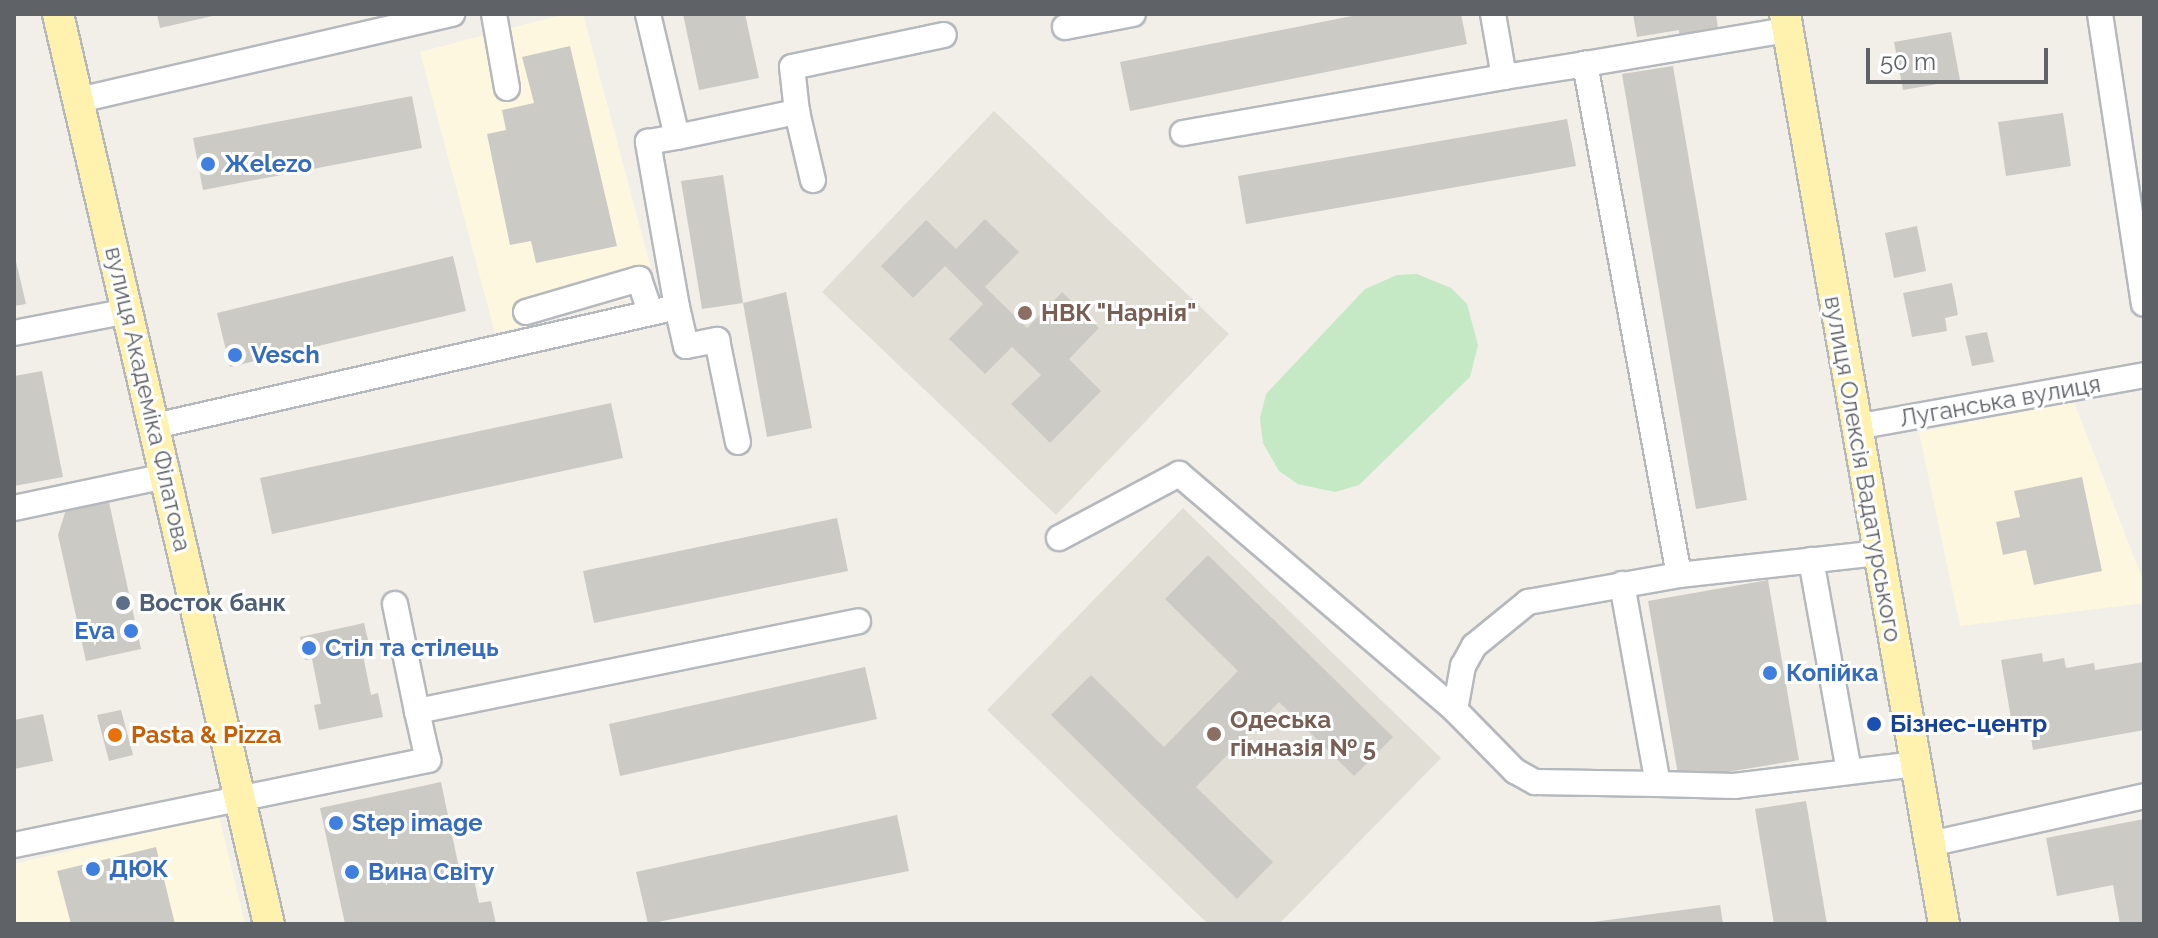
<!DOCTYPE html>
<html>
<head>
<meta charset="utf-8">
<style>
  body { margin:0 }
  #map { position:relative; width:2158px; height:938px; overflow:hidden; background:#f1efe8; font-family:Raleway,sans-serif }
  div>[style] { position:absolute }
  .commercial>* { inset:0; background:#fef7e0 }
  .education>* { inset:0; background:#e1ded6 }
  .green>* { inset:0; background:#c5e8c5 }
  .building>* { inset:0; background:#cccac5 }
  .roads { filter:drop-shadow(2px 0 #b5b8bc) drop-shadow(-2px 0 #b5b8bc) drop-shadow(0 2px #b5b8bc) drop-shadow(0 -2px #b5b8bc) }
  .minor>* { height:24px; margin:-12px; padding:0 12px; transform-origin:12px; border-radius:12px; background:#fff }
  .major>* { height:30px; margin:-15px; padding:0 15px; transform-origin:15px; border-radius:15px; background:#fff2af }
  .dots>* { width:22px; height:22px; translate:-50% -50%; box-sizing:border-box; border:4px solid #fff; border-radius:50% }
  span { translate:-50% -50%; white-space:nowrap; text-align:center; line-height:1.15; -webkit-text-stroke:6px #fff; paint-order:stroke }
  .shop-label { font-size:24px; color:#366cbe; font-weight:700 }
  .left { translate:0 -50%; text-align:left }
  .right { translate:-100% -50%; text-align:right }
  .education-label { font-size:24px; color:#785e54; font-weight:700 }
  .street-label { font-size:24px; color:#5f6368 }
  .service-label { font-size:24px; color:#4e5e75; font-weight:700 }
  .transit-label { font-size:24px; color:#164399; font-weight:700 }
  .food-label { font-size:24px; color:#c56008; font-weight:700 }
  .frame { position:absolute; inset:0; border:16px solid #5f6368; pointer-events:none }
  .scale { position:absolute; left:1866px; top:48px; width:182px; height:36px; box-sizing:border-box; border:4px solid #5f6368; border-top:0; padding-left:10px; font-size:24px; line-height:28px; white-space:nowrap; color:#5f6368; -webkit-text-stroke:6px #fff; paint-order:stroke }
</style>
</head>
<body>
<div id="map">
  <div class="commercial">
    <div style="clip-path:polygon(565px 14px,583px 14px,657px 291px,495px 333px,420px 52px)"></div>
    <div style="clip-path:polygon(2074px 402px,2144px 583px,2144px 603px,1960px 626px,1919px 432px)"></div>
    <div style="clip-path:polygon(219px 816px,245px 924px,14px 924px,14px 864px)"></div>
  </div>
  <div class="education">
    <div style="clip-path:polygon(994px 111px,1229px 334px,1056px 515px,822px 292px)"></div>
    <div style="clip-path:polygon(1183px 508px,1441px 758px,1279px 924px,1208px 924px,987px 710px)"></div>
  </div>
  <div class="green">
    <div style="clip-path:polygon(1417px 274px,1451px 288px,1467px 304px,1478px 345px,1470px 377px,1359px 485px,1335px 492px,1298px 484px,1279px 471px,1263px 443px,1260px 418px,1266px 394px,1365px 289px,1397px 275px)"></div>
  </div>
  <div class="building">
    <div style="clip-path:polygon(157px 14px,217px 14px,217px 15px,160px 28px)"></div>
    <div style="clip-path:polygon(683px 14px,745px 14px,759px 78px,699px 90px)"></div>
    <div style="clip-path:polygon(1362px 14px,1461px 14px,1467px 44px,1130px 111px,1120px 62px)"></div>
    <div style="clip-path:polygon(1633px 14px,1716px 14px,1719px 35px,1680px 41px,1679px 30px,1637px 37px)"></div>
    <div style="clip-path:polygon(1951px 32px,1960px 80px,1903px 90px,1894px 42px)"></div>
    <div style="clip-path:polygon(570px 46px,617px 246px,536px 263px,531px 241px,510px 245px,487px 134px,506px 130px,502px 110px,534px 103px,522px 57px)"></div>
    <div style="clip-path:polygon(1673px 66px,1747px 500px,1696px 509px,1622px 74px)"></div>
    <div style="clip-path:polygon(412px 96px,422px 148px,203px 190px,193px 138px)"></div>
    <div style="clip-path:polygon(2063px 113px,2071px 166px,2006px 176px,1998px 122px)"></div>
    <div style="clip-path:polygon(1567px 119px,1576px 166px,1246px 224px,1238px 176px)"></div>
    <div style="clip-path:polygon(723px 175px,743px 303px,702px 309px,681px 181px)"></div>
    <div style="clip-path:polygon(985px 219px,1019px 252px,985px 287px,1027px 328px,1062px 292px,1099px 328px,1069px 359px,1101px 391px,1050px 443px,1011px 404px,1041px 375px,1012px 347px,985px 374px,949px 339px,983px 304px,945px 266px,913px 298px,881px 266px,926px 220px,956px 249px)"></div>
    <div style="clip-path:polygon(1917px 226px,1926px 271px,1894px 278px,1885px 233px)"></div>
    <div style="clip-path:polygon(14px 253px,26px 304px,14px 306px)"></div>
    <div style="clip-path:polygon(453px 256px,466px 311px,230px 367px,217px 313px)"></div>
    <div style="clip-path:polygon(1952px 283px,1958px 315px,1945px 318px,1947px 331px,1912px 337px,1903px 293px)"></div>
    <div style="clip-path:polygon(786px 292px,812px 428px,767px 437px,743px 303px)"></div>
    <div style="clip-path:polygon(1987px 332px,1994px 362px,1972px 366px,1965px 336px)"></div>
    <div style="clip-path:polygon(42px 371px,63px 477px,14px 486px,14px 376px)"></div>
    <div style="clip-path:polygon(611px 403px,623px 458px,272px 534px,260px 478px)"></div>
    <div style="clip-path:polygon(2082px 477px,2102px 571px,2034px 585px,2026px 550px,2003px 555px,1996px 522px,2020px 517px,2014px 491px)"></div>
    <div style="clip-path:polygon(107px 493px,141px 649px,86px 661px,58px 535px,69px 500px)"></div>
    <div style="clip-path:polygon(837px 518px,848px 571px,594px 623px,583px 571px)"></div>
    <div style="clip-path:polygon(1208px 555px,1393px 737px,1354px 776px,1279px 702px,1196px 787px,1273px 862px,1237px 899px,1051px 715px,1091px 675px,1164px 747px,1238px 671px,1165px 599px)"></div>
    <div style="clip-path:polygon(1768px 580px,1799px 760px,1679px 780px,1648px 601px)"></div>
    <div style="clip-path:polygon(364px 623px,370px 648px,362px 650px,371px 695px,378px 693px,383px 717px,319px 730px,314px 705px,321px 704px,312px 659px,305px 660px,300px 637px)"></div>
    <div style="clip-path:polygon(2042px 653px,2043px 662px,2064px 658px,2066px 668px,2094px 663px,2095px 670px,2144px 662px,2144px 730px,2033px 750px,2028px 722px,2012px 724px,2001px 660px)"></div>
    <div style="clip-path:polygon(865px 667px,877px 719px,620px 776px,609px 724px)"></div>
    <div style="clip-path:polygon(121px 710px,133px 755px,109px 761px,97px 715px)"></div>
    <div style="clip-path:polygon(43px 714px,53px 761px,14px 769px,14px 720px)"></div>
    <div style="clip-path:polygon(441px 782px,460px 873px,472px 870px,479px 903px,491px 901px,496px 924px,345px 924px,320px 808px)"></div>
    <div style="clip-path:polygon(1806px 801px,1827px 924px,1774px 924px,1755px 809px)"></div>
    <div style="clip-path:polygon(897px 815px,909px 871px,648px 924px,636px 872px)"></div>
    <div style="clip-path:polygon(2144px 819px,2144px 924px,2120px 924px,2113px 885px,2057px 896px,2046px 838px)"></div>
    <div style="clip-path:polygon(156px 847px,175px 924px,71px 924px,57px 871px)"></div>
    <div style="clip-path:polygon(1720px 905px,1723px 924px,1593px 924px,1593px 922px)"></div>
  </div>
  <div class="roads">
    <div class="minor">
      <div style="left:494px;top:14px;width:75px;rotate:80deg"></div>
      <div style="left:1493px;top:14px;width:64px;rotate:80.1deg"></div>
      <div style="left:1504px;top:77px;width:82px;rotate:-9.1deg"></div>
      <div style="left:2100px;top:14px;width:293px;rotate:81.4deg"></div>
      <div style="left:1065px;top:27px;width:69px;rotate:-10.8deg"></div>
      <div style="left:79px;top:100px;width:383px;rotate:-13deg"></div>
      <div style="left:797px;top:112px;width:45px;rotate:-96.3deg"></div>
      <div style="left:792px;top:67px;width:155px;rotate:-11.9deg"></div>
      <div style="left:1183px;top:133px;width:326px;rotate:-9.9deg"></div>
      <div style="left:677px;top:137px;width:123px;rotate:-11.8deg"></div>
      <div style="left:797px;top:112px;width:70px;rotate:76.8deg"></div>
      <div style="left:677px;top:307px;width:40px;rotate:77deg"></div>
      <div style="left:686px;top:346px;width:32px;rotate:-11deg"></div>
      <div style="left:717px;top:340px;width:104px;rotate:78.4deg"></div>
      <div style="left:526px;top:312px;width:118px;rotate:-16.3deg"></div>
      <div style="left:639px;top:279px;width:36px;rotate:71deg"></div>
      <div style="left:14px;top:333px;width:116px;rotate:-10.9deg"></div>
      <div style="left:155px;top:426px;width:535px;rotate:-12.84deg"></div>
      <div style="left:677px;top:307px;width:168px;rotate:-100deg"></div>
      <div style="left:648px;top:142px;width:29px;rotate:-10deg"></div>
      <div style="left:677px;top:137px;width:126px;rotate:-103.3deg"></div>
      <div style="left:1856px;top:427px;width:293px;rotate:-10.2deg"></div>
      <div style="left:14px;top:508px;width:155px;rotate:-11.9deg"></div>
      <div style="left:1059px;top:538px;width:136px;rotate:-28.1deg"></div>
      <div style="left:1179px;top:474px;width:363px;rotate:40.5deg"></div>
      <div style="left:1455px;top:710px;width:86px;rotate:45.5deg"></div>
      <div style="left:1515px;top:771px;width:23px;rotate:29deg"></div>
      <div style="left:1535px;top:782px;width:123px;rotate:0.9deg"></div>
      <div style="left:1811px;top:560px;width:215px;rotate:79.8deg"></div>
      <div style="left:1679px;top:575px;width:520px;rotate:-100.42deg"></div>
      <div style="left:1585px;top:64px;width:205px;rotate:-9.6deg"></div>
      <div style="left:1622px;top:584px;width:203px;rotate:79.8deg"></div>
      <div style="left:1658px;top:784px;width:76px;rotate:1.5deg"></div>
      <div style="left:1734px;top:786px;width:183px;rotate:-6.9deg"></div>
      <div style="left:395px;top:604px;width:109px;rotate:78.4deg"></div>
      <div style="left:1455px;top:710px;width:45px;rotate:-79.7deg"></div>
      <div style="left:1463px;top:666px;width:23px;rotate:-61deg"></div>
      <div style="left:1474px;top:646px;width:70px;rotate:-39.2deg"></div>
      <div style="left:1528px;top:602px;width:153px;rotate:-10.1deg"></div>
      <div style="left:1679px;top:575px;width:200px;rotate:-6.3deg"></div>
      <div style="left:1930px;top:844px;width:219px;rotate:-12.6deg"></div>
      <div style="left:14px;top:845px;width:423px;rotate:-11.6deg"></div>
      <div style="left:428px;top:760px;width:50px;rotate:-102.7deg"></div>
      <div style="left:417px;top:711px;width:450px;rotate:-11.5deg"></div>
    </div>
    <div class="major">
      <div style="left:58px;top:14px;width:934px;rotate:76.95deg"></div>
      <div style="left:1785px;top:14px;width:924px;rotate:80.09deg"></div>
    </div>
  </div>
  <div class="dots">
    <div style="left:208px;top:164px;background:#3f7fe0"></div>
    <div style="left:1025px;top:313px;background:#8d6e63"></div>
    <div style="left:235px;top:355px;background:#3f7fe0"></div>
    <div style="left:123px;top:603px;background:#5c6f8a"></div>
    <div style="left:131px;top:631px;background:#3f7fe0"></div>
    <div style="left:309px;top:648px;background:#3f7fe0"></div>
    <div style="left:1770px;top:673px;background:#3f7fe0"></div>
    <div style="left:1874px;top:724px;background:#1a4fb4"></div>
    <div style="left:1214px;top:734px;background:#8d6e63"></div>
    <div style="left:115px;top:735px;background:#e8710a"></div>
    <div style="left:336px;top:823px;background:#3f7fe0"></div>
    <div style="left:93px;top:869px;background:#3f7fe0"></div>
    <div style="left:352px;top:872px;background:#3f7fe0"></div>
  </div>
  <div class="shop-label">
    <span class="left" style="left:224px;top:164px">Жelezo</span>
    <span class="left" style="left:251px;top:355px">Vesch</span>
    <span class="right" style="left:115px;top:631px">Eva</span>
    <span class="left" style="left:325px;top:648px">Стіл та стілець</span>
    <span class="left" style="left:1786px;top:673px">Копійка</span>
    <span class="left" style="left:352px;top:823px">Step image</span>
    <span class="left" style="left:109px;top:869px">ДЮК</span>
    <span class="left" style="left:368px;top:872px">Вина Світу</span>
  </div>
  <div class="education-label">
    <span class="left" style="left:1041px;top:313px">НВК "Нарнія"</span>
    <span class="left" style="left:1230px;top:734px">Одеська<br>гімназія № 5</span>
  </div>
  <div class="street-label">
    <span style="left:148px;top:399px;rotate:77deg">вулиця Академіка Філатова</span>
    <span style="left:2000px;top:401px;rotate:-10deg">Луганська вулиця</span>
    <span style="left:1863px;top:469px;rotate:80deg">вулиця Олексія Вадатурського</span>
  </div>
  <div class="service-label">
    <span class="left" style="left:139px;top:603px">Восток банк</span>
  </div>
  <div class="transit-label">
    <span class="left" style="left:1890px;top:724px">Бізнес-центр</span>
  </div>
  <div class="food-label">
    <span class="left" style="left:131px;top:735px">Pasta &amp; Pizza</span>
  </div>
  <div class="frame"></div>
  <div class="scale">50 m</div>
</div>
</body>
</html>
